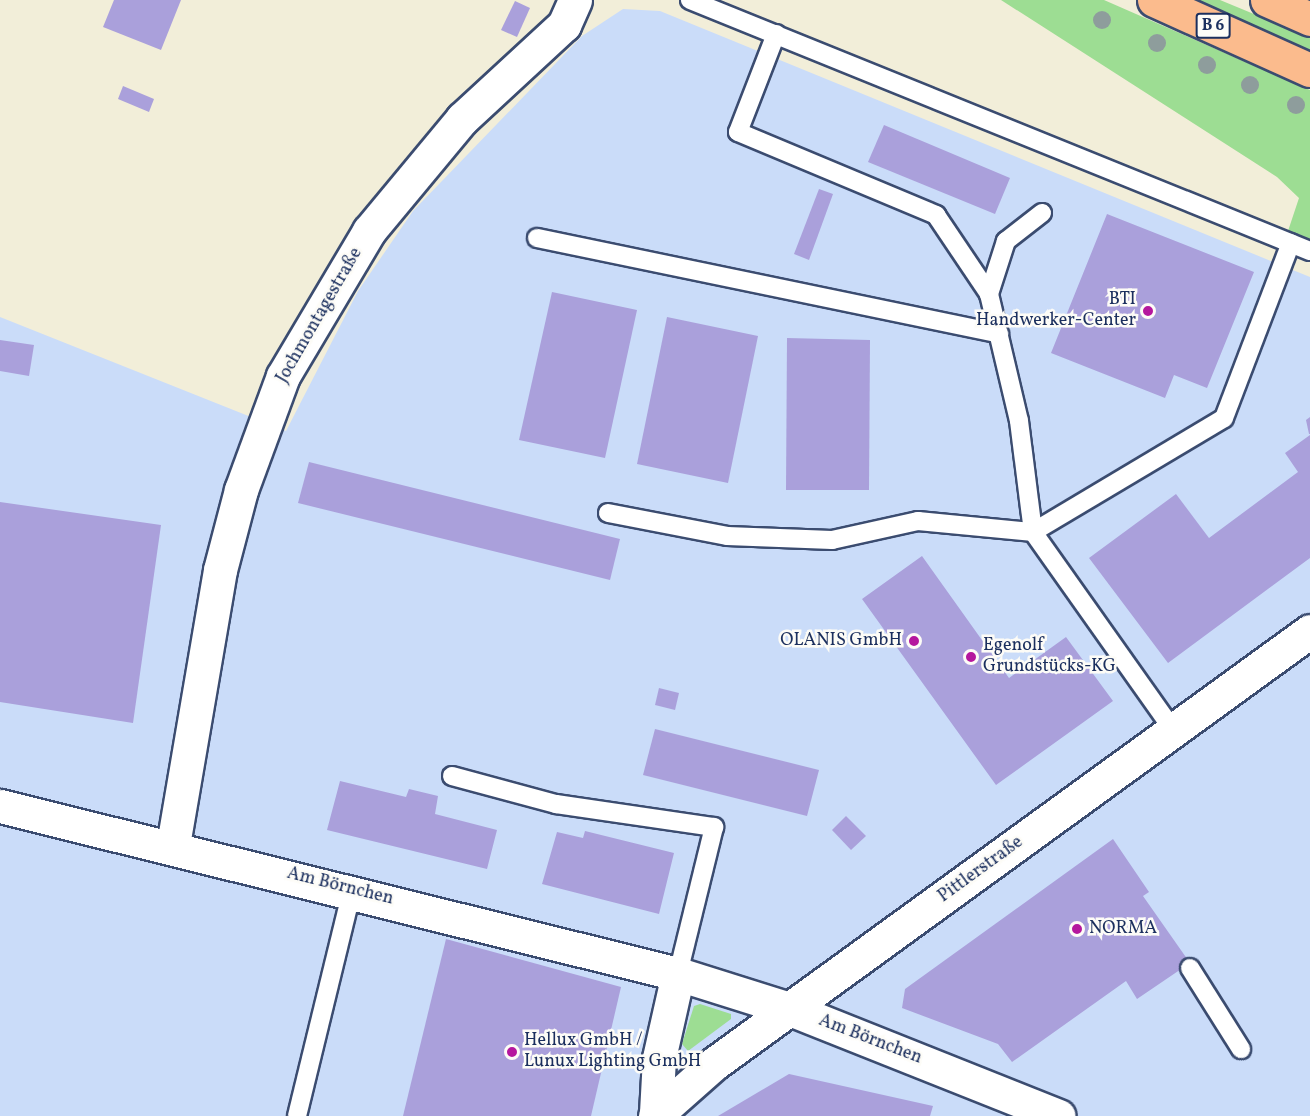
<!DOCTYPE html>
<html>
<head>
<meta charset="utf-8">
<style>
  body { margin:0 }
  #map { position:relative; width:1310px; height:1116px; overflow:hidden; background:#f2eed9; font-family:Vollkorn,serif }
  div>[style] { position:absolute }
  .built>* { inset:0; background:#cadcf9 }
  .green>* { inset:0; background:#9ddd93 }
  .building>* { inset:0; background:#aaa0db }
  .roads { filter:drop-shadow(2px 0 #3b4c70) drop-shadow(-2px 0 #3b4c70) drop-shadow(0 2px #3b4c70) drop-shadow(0 -2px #3b4c70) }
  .service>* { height:18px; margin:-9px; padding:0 9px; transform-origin:9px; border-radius:9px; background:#fff }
  .minor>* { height:33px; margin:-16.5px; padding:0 16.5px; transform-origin:16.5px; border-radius:16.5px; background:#fff }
  .primary>* { height:33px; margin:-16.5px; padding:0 16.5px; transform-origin:16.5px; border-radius:16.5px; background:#fbbb8d }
  .trees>* { width:18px; height:18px; margin:-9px; border-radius:50%; background:#8e9d9c }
  .dots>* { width:16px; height:16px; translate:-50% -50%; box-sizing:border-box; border:3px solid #fdfcf7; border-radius:50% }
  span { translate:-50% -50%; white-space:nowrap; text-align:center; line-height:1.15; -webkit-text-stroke:5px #fdfcf7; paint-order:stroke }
  .shield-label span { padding:2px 4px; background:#fdfcf7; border:2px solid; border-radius:4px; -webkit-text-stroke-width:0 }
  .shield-label { font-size:16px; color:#1b2f5e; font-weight:700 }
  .poi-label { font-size:18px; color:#1b2f5e }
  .right { translate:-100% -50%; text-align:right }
  .left { translate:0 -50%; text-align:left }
  .street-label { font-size:18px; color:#1b2f5e }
</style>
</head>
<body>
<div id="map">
  <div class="built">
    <div style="clip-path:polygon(623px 9px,660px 11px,1310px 277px,1310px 1116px,0 1116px,0 317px,286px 431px,358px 291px,413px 211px,582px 36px)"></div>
  </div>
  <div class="green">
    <div style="clip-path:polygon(1001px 0,1104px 0,1310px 90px,1310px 240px,1288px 231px,1299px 198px,1277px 177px)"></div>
    <div style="clip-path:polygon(1190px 0,1220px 0,1310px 37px,1310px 51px)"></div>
    <div style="clip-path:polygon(700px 1004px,731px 1014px,731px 1019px,688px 1051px,682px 1044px,694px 1006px)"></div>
  </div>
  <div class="building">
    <div style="clip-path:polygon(114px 0,181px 0,161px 50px,103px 27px)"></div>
    <div style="clip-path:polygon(515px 1px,530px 8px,517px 37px,501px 30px)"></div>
    <div style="clip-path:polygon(123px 86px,154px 99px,149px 112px,118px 99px)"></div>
    <div style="clip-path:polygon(884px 125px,1010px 178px,995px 214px,868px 162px)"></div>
    <div style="clip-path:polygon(819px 189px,833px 194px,809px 260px,794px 254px)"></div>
    <div style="clip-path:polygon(1107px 214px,1254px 272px,1207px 388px,1174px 375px,1165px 398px,1051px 353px)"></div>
    <div style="clip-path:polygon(552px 292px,637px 310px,605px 458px,519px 440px)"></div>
    <div style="clip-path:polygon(667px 317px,758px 336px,728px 483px,637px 464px)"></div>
    <div style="clip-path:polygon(787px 338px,870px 340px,869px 490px,786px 490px)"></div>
    <div style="clip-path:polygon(0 340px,34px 345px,29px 376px,0 371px)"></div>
    <div style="clip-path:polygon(1310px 417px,1310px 434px,1309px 434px,1306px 420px)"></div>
    <div style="clip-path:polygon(1310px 435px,1310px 558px,1168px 663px,1089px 558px,1176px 494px,1209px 538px,1298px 472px,1285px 453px)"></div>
    <div style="clip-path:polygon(309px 462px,620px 539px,610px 580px,298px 503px)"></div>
    <div style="clip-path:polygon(0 502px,161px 525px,133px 723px,0 702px)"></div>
    <div style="clip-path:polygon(922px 556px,1009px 678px,1066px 637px,1113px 701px,996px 785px,862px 599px)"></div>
    <div style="clip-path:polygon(659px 688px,679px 693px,675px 710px,655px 705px)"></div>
    <div style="clip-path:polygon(655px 729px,819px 770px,807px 816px,643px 775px)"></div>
    <div style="clip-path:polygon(340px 781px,406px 797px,409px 789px,438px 796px,435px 814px,497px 830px,487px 869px,327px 830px)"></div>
    <div style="clip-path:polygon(846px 816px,866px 836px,851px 850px,832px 830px)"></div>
    <div style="clip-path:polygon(585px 831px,674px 853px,659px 914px,542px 884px,557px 832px,583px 838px)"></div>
    <div style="clip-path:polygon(1113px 839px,1149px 892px,1143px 896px,1190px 963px,1137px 999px,1126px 981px,1012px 1062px,998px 1044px,902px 1008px,905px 989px)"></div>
    <div style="clip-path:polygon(446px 939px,621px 987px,591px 1116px,403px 1116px)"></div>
    <div style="clip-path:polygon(789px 1074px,933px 1106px,930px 1116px,718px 1116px)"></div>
  </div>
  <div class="roads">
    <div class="service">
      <div style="left:690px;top:0;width:669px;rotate:22.04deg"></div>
      <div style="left:776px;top:34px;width:105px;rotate:111.2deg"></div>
      <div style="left:738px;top:132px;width:215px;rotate:22.7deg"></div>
      <div style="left:936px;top:215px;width:95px;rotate:56.1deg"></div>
      <div style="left:1042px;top:213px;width:46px;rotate:142.1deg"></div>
      <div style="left:1006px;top:241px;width:56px;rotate:107.8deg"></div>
      <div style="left:989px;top:294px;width:130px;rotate:76.7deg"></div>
      <div style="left:1019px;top:421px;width:112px;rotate:82.8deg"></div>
      <div style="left:1033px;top:532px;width:242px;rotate:54.7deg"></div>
      <div style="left:537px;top:238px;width:472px;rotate:11.7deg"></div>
      <div style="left:608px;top:513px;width:121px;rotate:10.9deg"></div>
      <div style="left:727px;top:536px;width:105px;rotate:2.2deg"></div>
      <div style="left:832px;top:540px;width:88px;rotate:-12.5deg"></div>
      <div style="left:918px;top:521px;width:116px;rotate:5.5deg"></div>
      <div style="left:1033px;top:532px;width:222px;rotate:-30.8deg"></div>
      <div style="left:1224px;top:418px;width:187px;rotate:-69.1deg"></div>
      <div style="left:452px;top:776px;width:108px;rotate:15.1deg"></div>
      <div style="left:556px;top:804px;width:160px;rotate:8.3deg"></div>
      <div style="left:714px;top:827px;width:151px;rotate:103.8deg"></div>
      <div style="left:1190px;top:968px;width:96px;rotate:57.8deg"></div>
      <div style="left:297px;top:1116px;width:232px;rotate:-76.3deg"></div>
    </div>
    <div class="minor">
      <div style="left:0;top:806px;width:699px;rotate:13.92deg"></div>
      <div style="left:678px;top:974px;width:117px;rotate:17.4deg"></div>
      <div style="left:790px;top:1009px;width:289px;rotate:21.7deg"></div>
      <div style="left:173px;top:845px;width:279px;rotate:-80.3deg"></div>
      <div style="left:220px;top:570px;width:83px;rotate:-75.3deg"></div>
      <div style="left:241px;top:490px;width:121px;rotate:-69.8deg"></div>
      <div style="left:283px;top:376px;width:169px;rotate:-59.3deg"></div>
      <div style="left:369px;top:231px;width:146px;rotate:-50.3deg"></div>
      <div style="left:462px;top:119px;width:139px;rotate:-42.7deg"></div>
      <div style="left:564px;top:25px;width:27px;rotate:-66deg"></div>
      <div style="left:656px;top:1113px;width:55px;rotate:-86.9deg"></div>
      <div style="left:659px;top:1058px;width:86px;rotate:-77.3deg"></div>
      <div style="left:655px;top:1116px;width:80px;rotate:-41.5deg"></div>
      <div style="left:715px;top:1063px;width:735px;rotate:-35.98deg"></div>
    </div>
    <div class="primary">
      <div style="left:1154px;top:0;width:171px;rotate:24.2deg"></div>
      <div style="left:1267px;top:0;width:47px;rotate:23.8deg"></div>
    </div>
  </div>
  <div class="trees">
    <div style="left:1102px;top:20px"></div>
    <div style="left:1157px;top:43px"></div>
    <div style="left:1207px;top:65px"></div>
    <div style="left:1250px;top:85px"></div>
    <div style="left:1296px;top:105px"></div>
  </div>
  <div class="dots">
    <div style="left:1148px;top:311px;background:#b5179e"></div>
    <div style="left:914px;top:641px;background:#b5179e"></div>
    <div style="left:971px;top:657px;background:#b5179e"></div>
    <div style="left:1077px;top:929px;background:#b5179e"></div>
    <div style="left:512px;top:1052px;background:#b5179e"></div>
  </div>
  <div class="shield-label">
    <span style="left:1213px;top:26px">B 6</span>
  </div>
  <div class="poi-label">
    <span class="right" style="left:1136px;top:311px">BTI<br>Handwerker-Center</span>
    <span class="right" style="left:902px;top:641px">OLANIS GmbH</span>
    <span class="left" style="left:983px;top:657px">Egenolf<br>Grundstücks-KG</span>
    <span class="left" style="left:1089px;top:929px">NORMA</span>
    <span class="left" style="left:524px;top:1052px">Hellux GmbH /<br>Lunux Lighting GmbH</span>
  </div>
  <div class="street-label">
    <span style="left:320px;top:316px;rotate:-60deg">Jochmontagestraße</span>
    <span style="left:981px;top:870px;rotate:-36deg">Pittlerstraße</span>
    <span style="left:340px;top:887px;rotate:14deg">Am Börnchen</span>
    <span style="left:870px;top:1040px;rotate:21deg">Am Börnchen</span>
  </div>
</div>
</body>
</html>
